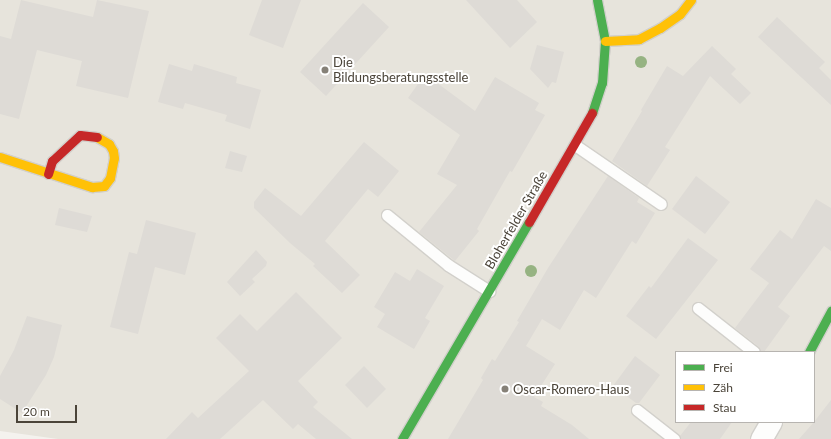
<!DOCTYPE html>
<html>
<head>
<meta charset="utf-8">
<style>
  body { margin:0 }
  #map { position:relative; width:831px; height:439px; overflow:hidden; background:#f4f2ee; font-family:Lato,sans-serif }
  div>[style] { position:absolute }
  .residential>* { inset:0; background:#e7e4dc }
  .building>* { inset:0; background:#dedbd6 }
  .roads { filter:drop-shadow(1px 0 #d2d0cb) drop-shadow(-1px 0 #d2d0cb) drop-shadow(0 1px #d2d0cb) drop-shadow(0 -1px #d2d0cb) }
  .lane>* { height:11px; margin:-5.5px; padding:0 5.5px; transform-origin:5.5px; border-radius:5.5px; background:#fdfdfc }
  .street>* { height:21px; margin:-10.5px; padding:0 10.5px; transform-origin:10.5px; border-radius:10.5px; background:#fdfdfc }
  .fast>* { height:9px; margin:-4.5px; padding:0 4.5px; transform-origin:4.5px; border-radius:4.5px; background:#4caf50 }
  .slow>* { height:9px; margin:-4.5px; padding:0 4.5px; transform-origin:4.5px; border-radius:4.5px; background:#ffc107 }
  .jam>* { height:9px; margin:-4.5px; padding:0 4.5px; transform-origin:4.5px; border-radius:4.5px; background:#c62828 }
  .trees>* { width:12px; height:12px; margin:-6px; border-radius:50%; background:#96b382 }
  .dots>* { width:11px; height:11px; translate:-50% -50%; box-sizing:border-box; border:2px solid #fff; border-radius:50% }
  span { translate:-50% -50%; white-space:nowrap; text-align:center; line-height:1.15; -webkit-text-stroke:4px #fff; paint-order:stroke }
  .poi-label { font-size:13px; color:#4b4439 }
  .left { translate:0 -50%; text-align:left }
  .street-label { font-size:13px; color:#4b4439 }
  .legend { position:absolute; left:675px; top:351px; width:140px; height:72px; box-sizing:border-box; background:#fff; border:1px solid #b7b4b0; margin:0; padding:5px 7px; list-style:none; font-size:12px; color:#4b4439 }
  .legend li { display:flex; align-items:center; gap:8px; height:20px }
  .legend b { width:20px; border:1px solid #b7b4b0 }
  .scale { position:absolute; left:16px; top:405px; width:61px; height:18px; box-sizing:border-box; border:2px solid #4b4439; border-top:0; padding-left:5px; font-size:12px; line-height:14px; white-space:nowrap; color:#4b4439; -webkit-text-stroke:3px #fff; paint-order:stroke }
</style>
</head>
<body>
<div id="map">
  <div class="residential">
    <div style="clip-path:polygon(evenodd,0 0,831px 0,831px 439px,58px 439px,0 431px,0 0,676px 352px,814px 352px,814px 422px,676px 422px,676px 352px)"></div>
  </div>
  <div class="building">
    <div style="clip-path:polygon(21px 0,93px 17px,97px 0,149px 11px,128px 98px,76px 86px,82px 61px,37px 50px,19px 119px,0 114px,0 36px,11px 39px)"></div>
    <div style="clip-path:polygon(262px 0,301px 0,283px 48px,249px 35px)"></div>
    <div style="clip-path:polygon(466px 0,517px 0,537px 22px,510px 48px)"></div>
    <div style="clip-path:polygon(363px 3px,389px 27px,326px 96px,300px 72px)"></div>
    <div style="clip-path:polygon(777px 17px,825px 62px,819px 68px,831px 80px,831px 105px,758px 37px)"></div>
    <div style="clip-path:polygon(537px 45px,564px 52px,556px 83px,552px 82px,548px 88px,530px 69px)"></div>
    <div style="clip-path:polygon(712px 46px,736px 69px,731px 74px,751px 93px,740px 104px,710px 76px,665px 147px,670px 150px,647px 186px,612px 161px,642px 111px,641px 110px,667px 66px,683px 76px)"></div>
    <div style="clip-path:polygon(169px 64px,192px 71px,194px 64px,237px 77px,236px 83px,261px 90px,250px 129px,225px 121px,227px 115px,185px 103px,183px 109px,158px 102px)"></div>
    <div style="clip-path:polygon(425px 74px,475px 111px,495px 77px,539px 103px,535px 110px,545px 115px,512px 172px,510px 171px,477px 229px,479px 231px,455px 261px,419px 232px,457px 185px,437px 174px,460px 135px,408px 98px)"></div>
    <div style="clip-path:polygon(364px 142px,399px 171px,378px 197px,368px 189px,325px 241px,360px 275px,342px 293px,313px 266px,315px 264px,290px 243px,254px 208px,254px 202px,265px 188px,301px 216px)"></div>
    <div style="clip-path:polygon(230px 151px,247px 156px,242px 172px,225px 168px)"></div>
    <div style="clip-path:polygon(608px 176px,639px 198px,637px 202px,655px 213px,636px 244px,632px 241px,596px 298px,584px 290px,560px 330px,542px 319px,526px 346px,555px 364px,534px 397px,543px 402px,541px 406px,572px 425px,589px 439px,448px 439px,483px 380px,481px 378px,492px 359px,495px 361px,519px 322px,517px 321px,548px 268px)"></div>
    <div style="clip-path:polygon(696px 176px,730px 202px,705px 234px,672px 209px)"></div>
    <div style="clip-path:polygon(816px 199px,831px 208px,831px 251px,824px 246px,778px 307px,790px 316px,764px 352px,761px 352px,758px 346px,735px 328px,769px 283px,750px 269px,780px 230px,792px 239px)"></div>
    <div style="clip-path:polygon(59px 208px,92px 216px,87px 232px,55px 225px)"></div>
    <div style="clip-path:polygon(146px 220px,196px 233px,185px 275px,155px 267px,138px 334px,110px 327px,129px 252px,137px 254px)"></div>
    <div style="clip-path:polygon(688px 238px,718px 260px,656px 339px,626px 316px,649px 286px,651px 288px)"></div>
    <div style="clip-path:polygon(256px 250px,267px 262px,266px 266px,252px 279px,255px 282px,240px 296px,227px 282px)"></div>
    <div style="clip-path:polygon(417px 269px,444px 286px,425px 318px,430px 321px,414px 349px,377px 327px,385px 314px,374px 307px,395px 272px,410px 281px)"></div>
    <div style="clip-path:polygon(296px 292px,342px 338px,298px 381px,318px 402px,313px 407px,352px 439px,316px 439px,298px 424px,293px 429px,263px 400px,220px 439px,166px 439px,192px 412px,198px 418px,249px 371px,216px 338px,240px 314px,257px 331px)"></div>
    <div style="clip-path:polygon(27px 316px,62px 325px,54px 357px,46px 375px,22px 413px,0 399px,0 376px,14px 350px)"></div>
    <div style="clip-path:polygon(635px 356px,660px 375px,639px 403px,636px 403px,613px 386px)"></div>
    <div style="clip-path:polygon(364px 366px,386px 389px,367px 408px,345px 385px)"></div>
    <div style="clip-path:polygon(831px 400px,831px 439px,799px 439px,814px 422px)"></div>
    <div style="clip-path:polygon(691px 422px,732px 422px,720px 439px,681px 439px,680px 436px)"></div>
  </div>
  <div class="roads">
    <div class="lane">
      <div style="left:575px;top:145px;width:104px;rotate:34.5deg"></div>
      <div style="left:387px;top:215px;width:79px;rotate:39.3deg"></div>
      <div style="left:448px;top:265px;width:49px;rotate:32.4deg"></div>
      <div style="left:698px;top:308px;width:71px;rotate:38.2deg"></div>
      <div style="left:637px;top:410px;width:47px;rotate:38.1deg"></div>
    </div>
    <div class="street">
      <div style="left:761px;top:439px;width:20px;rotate:-60deg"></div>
    </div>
    <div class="fast">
      <div style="left:592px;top:113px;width:32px;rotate:-72deg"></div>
      <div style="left:602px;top:83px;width:42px;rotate:-85.9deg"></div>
      <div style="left:605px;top:41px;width:42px;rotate:-101deg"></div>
      <div style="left:809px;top:352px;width:47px;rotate:-61.8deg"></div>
      <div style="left:402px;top:439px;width:251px;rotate:-59.7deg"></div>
    </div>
    <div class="slow">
      <div style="left:605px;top:41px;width:34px;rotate:-3deg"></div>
      <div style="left:639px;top:39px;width:24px;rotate:-28deg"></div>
      <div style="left:660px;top:28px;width:24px;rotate:-35deg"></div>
      <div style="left:680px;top:14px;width:18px;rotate:-52deg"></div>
      <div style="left:0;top:157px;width:97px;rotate:18.1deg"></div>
      <div style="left:92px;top:187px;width:12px;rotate:-5deg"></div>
      <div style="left:104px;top:186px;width:10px;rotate:-53deg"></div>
      <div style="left:110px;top:178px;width:20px;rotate:-79deg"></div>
      <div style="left:114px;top:158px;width:7px;rotate:-98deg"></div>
      <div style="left:113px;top:151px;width:8px;rotate:-120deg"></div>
      <div style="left:109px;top:144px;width:14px;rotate:-150deg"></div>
    </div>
    <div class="jam">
      <div style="left:48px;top:174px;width:14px;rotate:-73deg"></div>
      <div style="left:52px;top:161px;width:38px;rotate:-43deg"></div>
      <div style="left:80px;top:135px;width:17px;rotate:7deg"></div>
      <div style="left:529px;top:222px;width:126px;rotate:-60deg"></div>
    </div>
  </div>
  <div class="trees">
    <div style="left:641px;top:62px"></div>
    <div style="left:531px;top:271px"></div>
  </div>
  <div class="dots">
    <div style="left:325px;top:70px;background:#868178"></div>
    <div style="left:505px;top:389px;background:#868178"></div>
  </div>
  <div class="poi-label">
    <span class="left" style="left:333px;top:70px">Die<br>Bildungsberatungsstelle</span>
    <span class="left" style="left:513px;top:389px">Oscar-Romero-Haus</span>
  </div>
  <div class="street-label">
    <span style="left:516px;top:220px;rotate:-60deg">Bloherfelder Straße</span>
  </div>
  <ul class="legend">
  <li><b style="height:5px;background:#4caf50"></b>Frei</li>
  <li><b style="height:5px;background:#ffc107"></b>Zäh</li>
  <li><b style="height:5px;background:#c62828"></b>Stau</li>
  </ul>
  <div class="scale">20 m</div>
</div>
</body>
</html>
